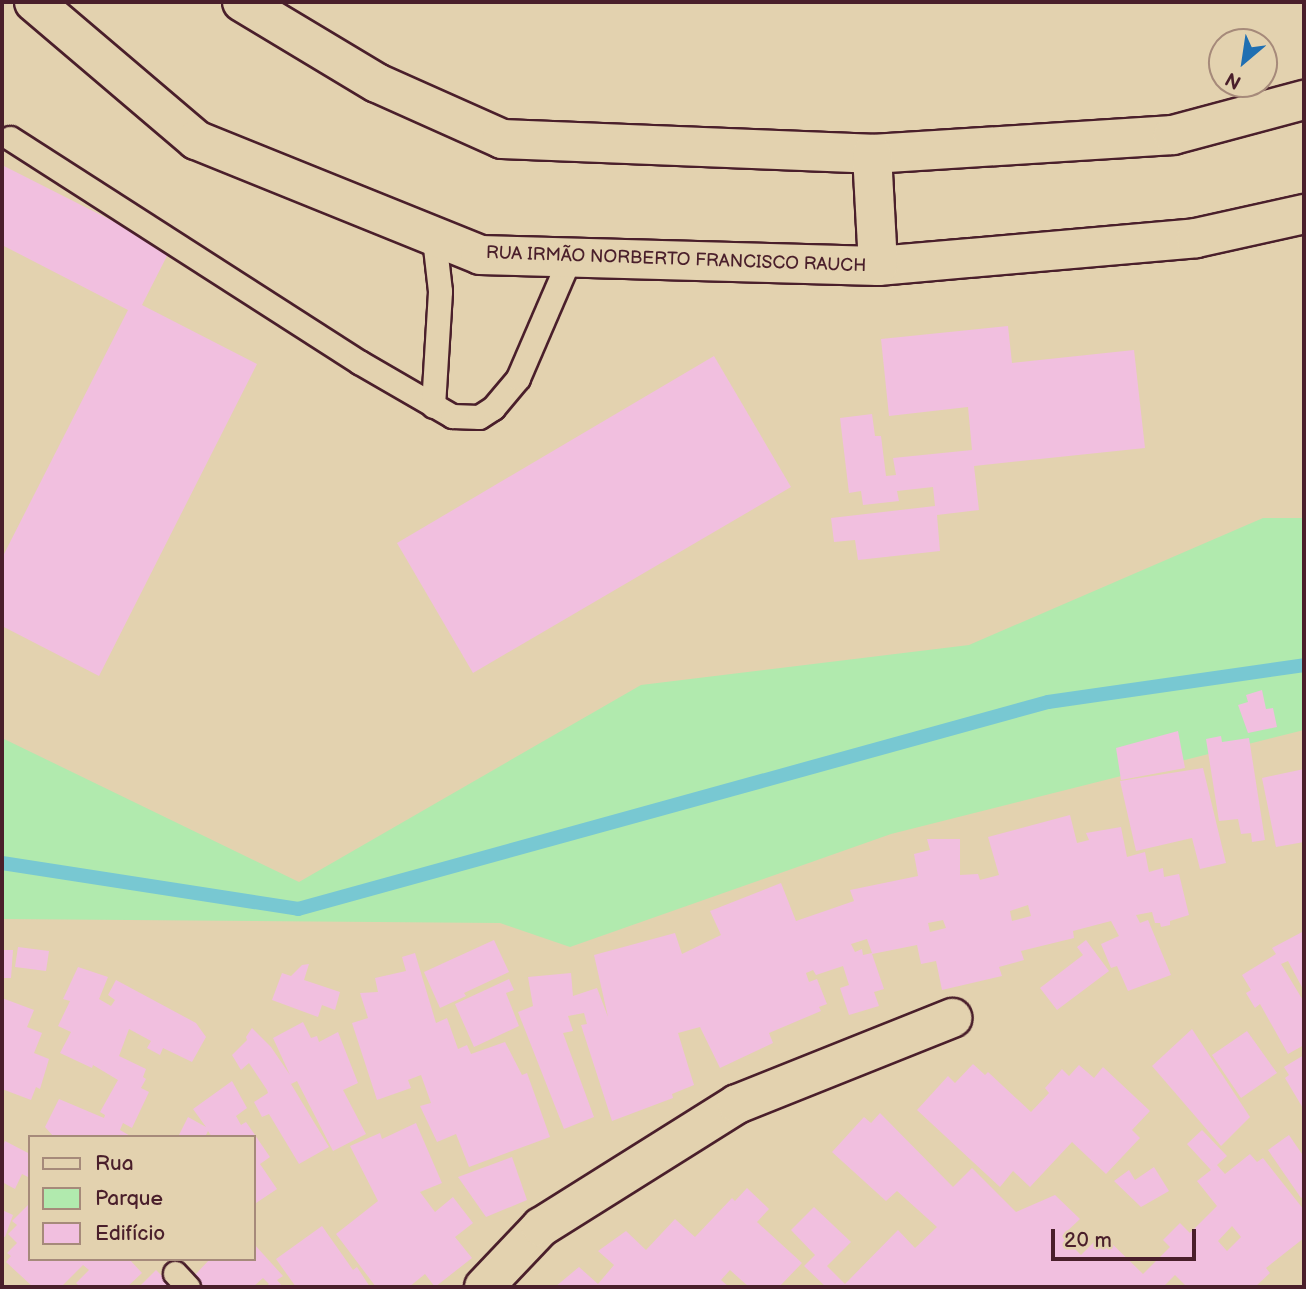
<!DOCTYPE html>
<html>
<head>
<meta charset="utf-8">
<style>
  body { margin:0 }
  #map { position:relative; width:1306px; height:1289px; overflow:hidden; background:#e3d2af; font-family:"Balsamiq Sans",sans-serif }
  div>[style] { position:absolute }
  .green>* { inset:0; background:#b1eaae }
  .stream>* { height:14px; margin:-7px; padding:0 7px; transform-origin:7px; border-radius:7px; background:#78c8d2 }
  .building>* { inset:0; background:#f1bfdf }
  .roads { filter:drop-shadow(2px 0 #4a1f2b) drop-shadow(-2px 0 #4a1f2b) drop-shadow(0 2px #4a1f2b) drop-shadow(0 -2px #4a1f2b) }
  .service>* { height:23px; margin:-11.5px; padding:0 11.5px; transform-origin:11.5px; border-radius:11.5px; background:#e3d2af }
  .minor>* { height:38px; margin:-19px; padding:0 19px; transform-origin:19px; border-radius:19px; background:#e3d2af }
  .tertiary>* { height:38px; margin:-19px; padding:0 19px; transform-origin:19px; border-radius:19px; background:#e3d2af }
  span { translate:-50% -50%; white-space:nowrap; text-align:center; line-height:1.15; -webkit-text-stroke:5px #e3d2af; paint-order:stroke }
  .street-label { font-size:18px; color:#4a1f2b }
  .frame { position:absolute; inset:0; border:4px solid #4a1f2b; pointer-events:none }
  .legend { position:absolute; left:28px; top:1135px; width:228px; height:126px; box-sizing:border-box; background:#e3d2af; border:2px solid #a68a7a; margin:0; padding:9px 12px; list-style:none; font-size:21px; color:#4a1f2b }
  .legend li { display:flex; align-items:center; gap:14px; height:35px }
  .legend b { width:35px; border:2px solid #a68a7a }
  .north { position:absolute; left:1208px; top:28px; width:70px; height:70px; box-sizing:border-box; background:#e3d2af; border:2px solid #a68a7a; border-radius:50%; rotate:209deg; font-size:19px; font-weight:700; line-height:28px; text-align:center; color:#4a1f2b }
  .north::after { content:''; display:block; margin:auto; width:24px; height:32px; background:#1f6fb2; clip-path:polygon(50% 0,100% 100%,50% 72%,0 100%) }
  .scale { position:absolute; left:1051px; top:1229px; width:145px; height:32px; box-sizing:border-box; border:4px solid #4a1f2b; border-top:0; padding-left:9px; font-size:21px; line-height:24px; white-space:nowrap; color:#4a1f2b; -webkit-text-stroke:5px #e3d2af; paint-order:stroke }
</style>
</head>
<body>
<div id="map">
  <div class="green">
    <div style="clip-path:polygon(1263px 518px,1304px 518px,1304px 730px,891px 834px,570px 947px,500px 923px,2px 919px,2px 738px,299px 882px,641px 685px,969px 645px)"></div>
  </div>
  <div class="stream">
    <div style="left:2px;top:863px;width:300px;rotate:8.8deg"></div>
    <div style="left:298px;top:909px;width:778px;rotate:-15.43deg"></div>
    <div style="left:1048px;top:702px;width:259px;rotate:-8.2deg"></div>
  </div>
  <div class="building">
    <div style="clip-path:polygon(2px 165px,170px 250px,142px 305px,257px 364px,99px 676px,2px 626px,2px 558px,128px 310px,2px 245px)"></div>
    <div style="clip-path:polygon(1008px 326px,1012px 363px,1134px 350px,1145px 448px,974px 466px,979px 510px,937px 515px,940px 551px,858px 560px,855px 540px,834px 542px,831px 518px,935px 506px,933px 487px,897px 491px,899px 501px,863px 505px,861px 491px,849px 493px,840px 418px,872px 414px,875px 436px,881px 436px,886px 476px,896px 475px,893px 458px,972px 450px,968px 407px,889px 416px,881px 339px)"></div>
    <div style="clip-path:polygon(714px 356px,791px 487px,473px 673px,397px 543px)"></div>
    <div style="clip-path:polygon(1262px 690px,1266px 709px,1273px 708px,1277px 727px,1248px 733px,1238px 705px,1248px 702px,1246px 695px)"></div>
    <div style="clip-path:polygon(1178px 731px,1185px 768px,1121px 780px,1116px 748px)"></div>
    <div style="clip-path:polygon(1221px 736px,1222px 742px,1249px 738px,1265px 840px,1252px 842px,1251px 833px,1241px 834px,1238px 819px,1219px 821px,1206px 739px)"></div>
    <div style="clip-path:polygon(1203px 768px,1226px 863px,1200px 869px,1192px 838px,1136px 851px,1120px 781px)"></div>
    <div style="clip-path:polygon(1304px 769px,1304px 842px,1276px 847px,1262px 778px)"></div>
    <div style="clip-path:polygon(evenodd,1070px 815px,1077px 843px,1089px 840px,1086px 833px,1121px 827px,1127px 857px,1145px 852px,1149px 872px,1163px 868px,1164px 877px,1179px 874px,1189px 915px,1170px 921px,1170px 925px,1161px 927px,1160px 923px,1155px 923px,1152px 912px,1136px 915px,1140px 923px,1148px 920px,1171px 975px,1128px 991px,1117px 966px,1111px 968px,1101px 944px,1119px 936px,1111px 921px,1073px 931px,1074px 938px,1021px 951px,1024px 960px,999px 967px,1002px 976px,942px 990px,936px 961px,921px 964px,917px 945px,872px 954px,884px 989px,874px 992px,879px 1006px,849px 1015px,840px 988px,849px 985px,843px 966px,816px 975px,813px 970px,806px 973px,809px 982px,817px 979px,827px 1004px,819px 1007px,821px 1011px,769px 1033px,773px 1043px,720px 1068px,700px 1027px,678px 1033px,694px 1085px,672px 1094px,673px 1098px,612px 1121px,581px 1025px,587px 1024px,584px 1013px,568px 1016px,573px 1031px,563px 1033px,594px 1117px,564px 1129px,518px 1012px,533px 1006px,528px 977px,571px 973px,573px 996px,597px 988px,608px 1017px,594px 955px,675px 933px,682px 954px,721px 935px,710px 911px,781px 883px,796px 921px,854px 901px,850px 890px,918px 876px,914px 854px,930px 850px,927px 839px,960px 839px,960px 875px,978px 874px,980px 880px,999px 875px,988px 837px,1070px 815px,1028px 905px,1031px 916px,1012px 921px,1010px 911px,1028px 905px,1070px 815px,943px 920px,946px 928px,930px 932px,928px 923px,943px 920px,1070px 815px,867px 939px,872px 953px,863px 955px,862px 949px,855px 952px,851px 944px,867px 939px)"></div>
    <div style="clip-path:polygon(1304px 931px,1304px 991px,1288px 961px,1281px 964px,1304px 1002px,1304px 1045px,1288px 1054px,1260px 1004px,1255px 1008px,1246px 993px,1251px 990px,1242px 975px,1276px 954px,1272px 948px)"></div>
    <div style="clip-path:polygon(494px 940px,509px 972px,464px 993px,466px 996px,440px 1008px,424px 972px)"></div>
    <div style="clip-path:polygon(1086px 940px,1109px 971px,1057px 1010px,1040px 988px,1083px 955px,1077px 947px)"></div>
    <div style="clip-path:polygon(18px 947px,49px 951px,46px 971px,15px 967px)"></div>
    <div style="clip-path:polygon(2px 950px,13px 950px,11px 978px,2px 978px)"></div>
    <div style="clip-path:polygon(415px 953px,436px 1023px,447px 1018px,458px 1049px,467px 1045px,471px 1054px,505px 1042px,522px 1075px,527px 1073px,550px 1137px,469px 1167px,456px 1134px,437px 1142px,420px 1106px,431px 1103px,421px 1075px,408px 1080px,411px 1088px,377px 1100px,352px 1023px,368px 1018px,360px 993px,378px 992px,375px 978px,406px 971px,402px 957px)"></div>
    <div style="clip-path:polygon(309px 964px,304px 980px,340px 992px,335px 1010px,322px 1005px,318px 1017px,272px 1000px,282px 973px,291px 976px,302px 965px)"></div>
    <div style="clip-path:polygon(78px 967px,108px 977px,99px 999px,111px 1006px,115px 1000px,108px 995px,116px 980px,196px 1023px,206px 1037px,192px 1062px,163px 1048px,160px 1055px,147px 1048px,151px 1041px,129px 1029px,119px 1056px,146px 1069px,143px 1077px,146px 1079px,141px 1088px,149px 1092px,132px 1128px,123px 1123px,120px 1130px,132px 1137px,54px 1137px,45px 1127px,59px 1099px,104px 1118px,105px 1115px,100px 1112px,118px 1080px,93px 1065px,92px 1068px,60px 1053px,71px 1032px,58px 1026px,70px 1001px,63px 999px)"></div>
    <div style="clip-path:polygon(509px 979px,514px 990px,506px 993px,519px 1026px,474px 1047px,455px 1004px)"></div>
    <div style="clip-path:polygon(2px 998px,34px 1010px,27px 1027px,42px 1033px,34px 1053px,49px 1059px,40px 1089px,36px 1087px,31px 1100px,2px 1089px)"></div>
    <div style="clip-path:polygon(303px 1022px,311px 1038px,317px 1036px,319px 1042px,338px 1032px,358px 1083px,343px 1090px,366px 1134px,333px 1151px,297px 1081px,291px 1084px,329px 1147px,299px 1164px,269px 1114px,262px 1117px,254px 1102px,268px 1093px,267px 1090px,249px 1063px,241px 1070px,232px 1055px,247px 1040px,246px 1037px,252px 1028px,271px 1047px,290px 1075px,273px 1038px)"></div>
    <div style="clip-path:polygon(1192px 1029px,1250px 1117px,1221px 1146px,1152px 1066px)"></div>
    <div style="clip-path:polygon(1247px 1031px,1277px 1073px,1241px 1098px,1212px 1055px)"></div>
    <div style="clip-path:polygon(1304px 1055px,1304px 1110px,1285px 1078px,1289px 1075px,1284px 1067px)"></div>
    <div style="clip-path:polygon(973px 1064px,985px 1075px,988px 1072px,1031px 1112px,1049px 1093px,1045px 1088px,1062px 1069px,1069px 1076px,1079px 1065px,1094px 1078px,1103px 1067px,1150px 1111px,1132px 1130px,1140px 1138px,1106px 1174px,1072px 1142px,1030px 1187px,1013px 1171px,1000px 1187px,917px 1110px,948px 1076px,955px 1083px)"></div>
    <div style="clip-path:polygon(232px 1081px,247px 1108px,236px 1116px,241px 1125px,246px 1122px,270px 1157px,260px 1164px,277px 1189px,256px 1203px,254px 1137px,212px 1137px,208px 1131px,205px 1137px,178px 1137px,188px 1117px,206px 1127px,193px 1109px)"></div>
    <div style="clip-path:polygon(evenodd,880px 1113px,953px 1187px,972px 1168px,1016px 1212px,1055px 1195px,1080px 1219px,1062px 1236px,1081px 1255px,1102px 1234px,1143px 1274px,1170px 1247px,1163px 1240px,1180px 1223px,1190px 1233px,1217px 1206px,1197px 1181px,1211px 1170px,1187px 1144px,1202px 1130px,1227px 1156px,1217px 1165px,1225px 1174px,1250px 1154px,1257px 1162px,1263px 1158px,1304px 1210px,1304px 1238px,1266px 1268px,1270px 1273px,1255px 1287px,1187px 1287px,1175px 1275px,1163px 1287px,826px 1287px,804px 1266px,815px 1255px,791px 1230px,814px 1207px,851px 1242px,827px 1266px,845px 1284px,898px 1230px,915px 1248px,937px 1227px,897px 1191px,886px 1201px,832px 1152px,864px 1117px,871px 1123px,880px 1113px,1232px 1226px,1241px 1237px,1227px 1251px,1218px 1241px,1232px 1226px)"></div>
    <div style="clip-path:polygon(416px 1123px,442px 1183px,420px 1192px,435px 1212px,453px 1197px,473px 1223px,455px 1237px,472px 1258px,435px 1287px,425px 1274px,409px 1287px,376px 1287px,336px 1234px,378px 1201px,350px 1146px,380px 1133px,382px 1139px)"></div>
    <div style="clip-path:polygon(1289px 1135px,1304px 1157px,1304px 1196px,1301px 1198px,1268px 1150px)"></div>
    <div style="clip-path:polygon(5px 1141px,30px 1154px,30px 1178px,22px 1174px,15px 1189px,2px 1182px,2px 1148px)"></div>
    <div style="clip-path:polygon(512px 1157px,527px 1200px,486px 1217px,458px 1177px)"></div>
    <div style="clip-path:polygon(1154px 1167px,1169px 1191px,1141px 1207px,1114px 1181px,1129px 1170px,1135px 1180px)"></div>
    <div style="clip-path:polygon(747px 1188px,769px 1209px,757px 1222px,802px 1263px,779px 1287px,749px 1287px,730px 1270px,721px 1280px,729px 1287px,555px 1287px,579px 1267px,598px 1284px,614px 1265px,598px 1251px,626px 1231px,646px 1250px,675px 1219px,695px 1237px,732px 1198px,735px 1201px)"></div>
    <div style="clip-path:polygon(30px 1203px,30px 1259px,129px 1259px,142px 1273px,127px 1287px,80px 1287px,76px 1283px,89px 1270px,83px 1265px,61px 1287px,32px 1286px,6px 1262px,11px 1256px,7px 1253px,17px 1243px,8px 1234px,17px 1225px,12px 1221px)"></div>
    <div style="clip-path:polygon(2px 1210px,13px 1215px,5px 1237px,2px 1236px)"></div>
    <div style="clip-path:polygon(322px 1226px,353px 1270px,357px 1267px,370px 1287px,296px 1287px,276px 1259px)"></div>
    <div style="clip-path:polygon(254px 1244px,283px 1276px,277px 1280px,283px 1287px,265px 1287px,269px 1284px,263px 1278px,253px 1287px,205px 1287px,194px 1276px,210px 1259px,254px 1259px)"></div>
    <div style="clip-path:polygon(156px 1270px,173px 1287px,139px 1287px)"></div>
  </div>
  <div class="roads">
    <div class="service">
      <div style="left:10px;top:138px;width:415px;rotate:32.7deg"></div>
      <div style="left:359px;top:362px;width:108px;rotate:30.1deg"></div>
      <div style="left:452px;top:416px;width:27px;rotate:2deg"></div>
      <div style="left:479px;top:417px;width:17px;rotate:-33deg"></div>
      <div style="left:493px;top:408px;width:39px;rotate:-50deg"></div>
      <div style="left:518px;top:378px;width:132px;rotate:-66.7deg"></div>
      <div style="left:433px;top:406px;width:115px;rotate:-86.5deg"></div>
      <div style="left:440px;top:291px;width:53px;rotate:-96.5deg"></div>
      <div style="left:175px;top:1273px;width:19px;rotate:47deg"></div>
    </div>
    <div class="minor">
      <div style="left:484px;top:1287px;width:83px;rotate:-46.5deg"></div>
      <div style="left:541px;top:1227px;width:231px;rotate:-32.1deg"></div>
      <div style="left:737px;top:1104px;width:232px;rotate:-21.8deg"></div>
    </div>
    <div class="tertiary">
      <div style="left:34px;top:2px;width:213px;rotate:40.4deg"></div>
      <div style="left:196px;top:140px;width:306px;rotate:22deg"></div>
      <div style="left:480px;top:255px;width:398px;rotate:1.6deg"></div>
      <div style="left:878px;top:266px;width:319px;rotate:-5deg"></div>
      <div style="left:1196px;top:238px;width:111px;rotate:-12.5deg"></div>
      <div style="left:242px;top:2px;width:157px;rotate:31deg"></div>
      <div style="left:377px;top:83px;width:137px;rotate:24.1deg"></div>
      <div style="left:502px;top:139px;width:370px;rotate:2.3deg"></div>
      <div style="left:872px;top:154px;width:302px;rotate:-3.6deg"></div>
      <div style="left:1173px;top:135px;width:136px;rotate:-15deg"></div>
      <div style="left:872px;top:154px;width:112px;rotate:86.9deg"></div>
    </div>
  </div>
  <div class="street-label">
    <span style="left:676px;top:260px;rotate:2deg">RUA IRMÃO NORBERTO FRANCISCO RAUCH</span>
  </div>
  <div class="frame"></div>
  <ul class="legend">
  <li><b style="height:9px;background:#e3d2af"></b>Rua</li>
  <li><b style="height:19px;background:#b1eaae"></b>Parque</li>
  <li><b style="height:19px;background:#f1bfdf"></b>Edifício</li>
  </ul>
  <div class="north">N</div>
  <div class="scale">20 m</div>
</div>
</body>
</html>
